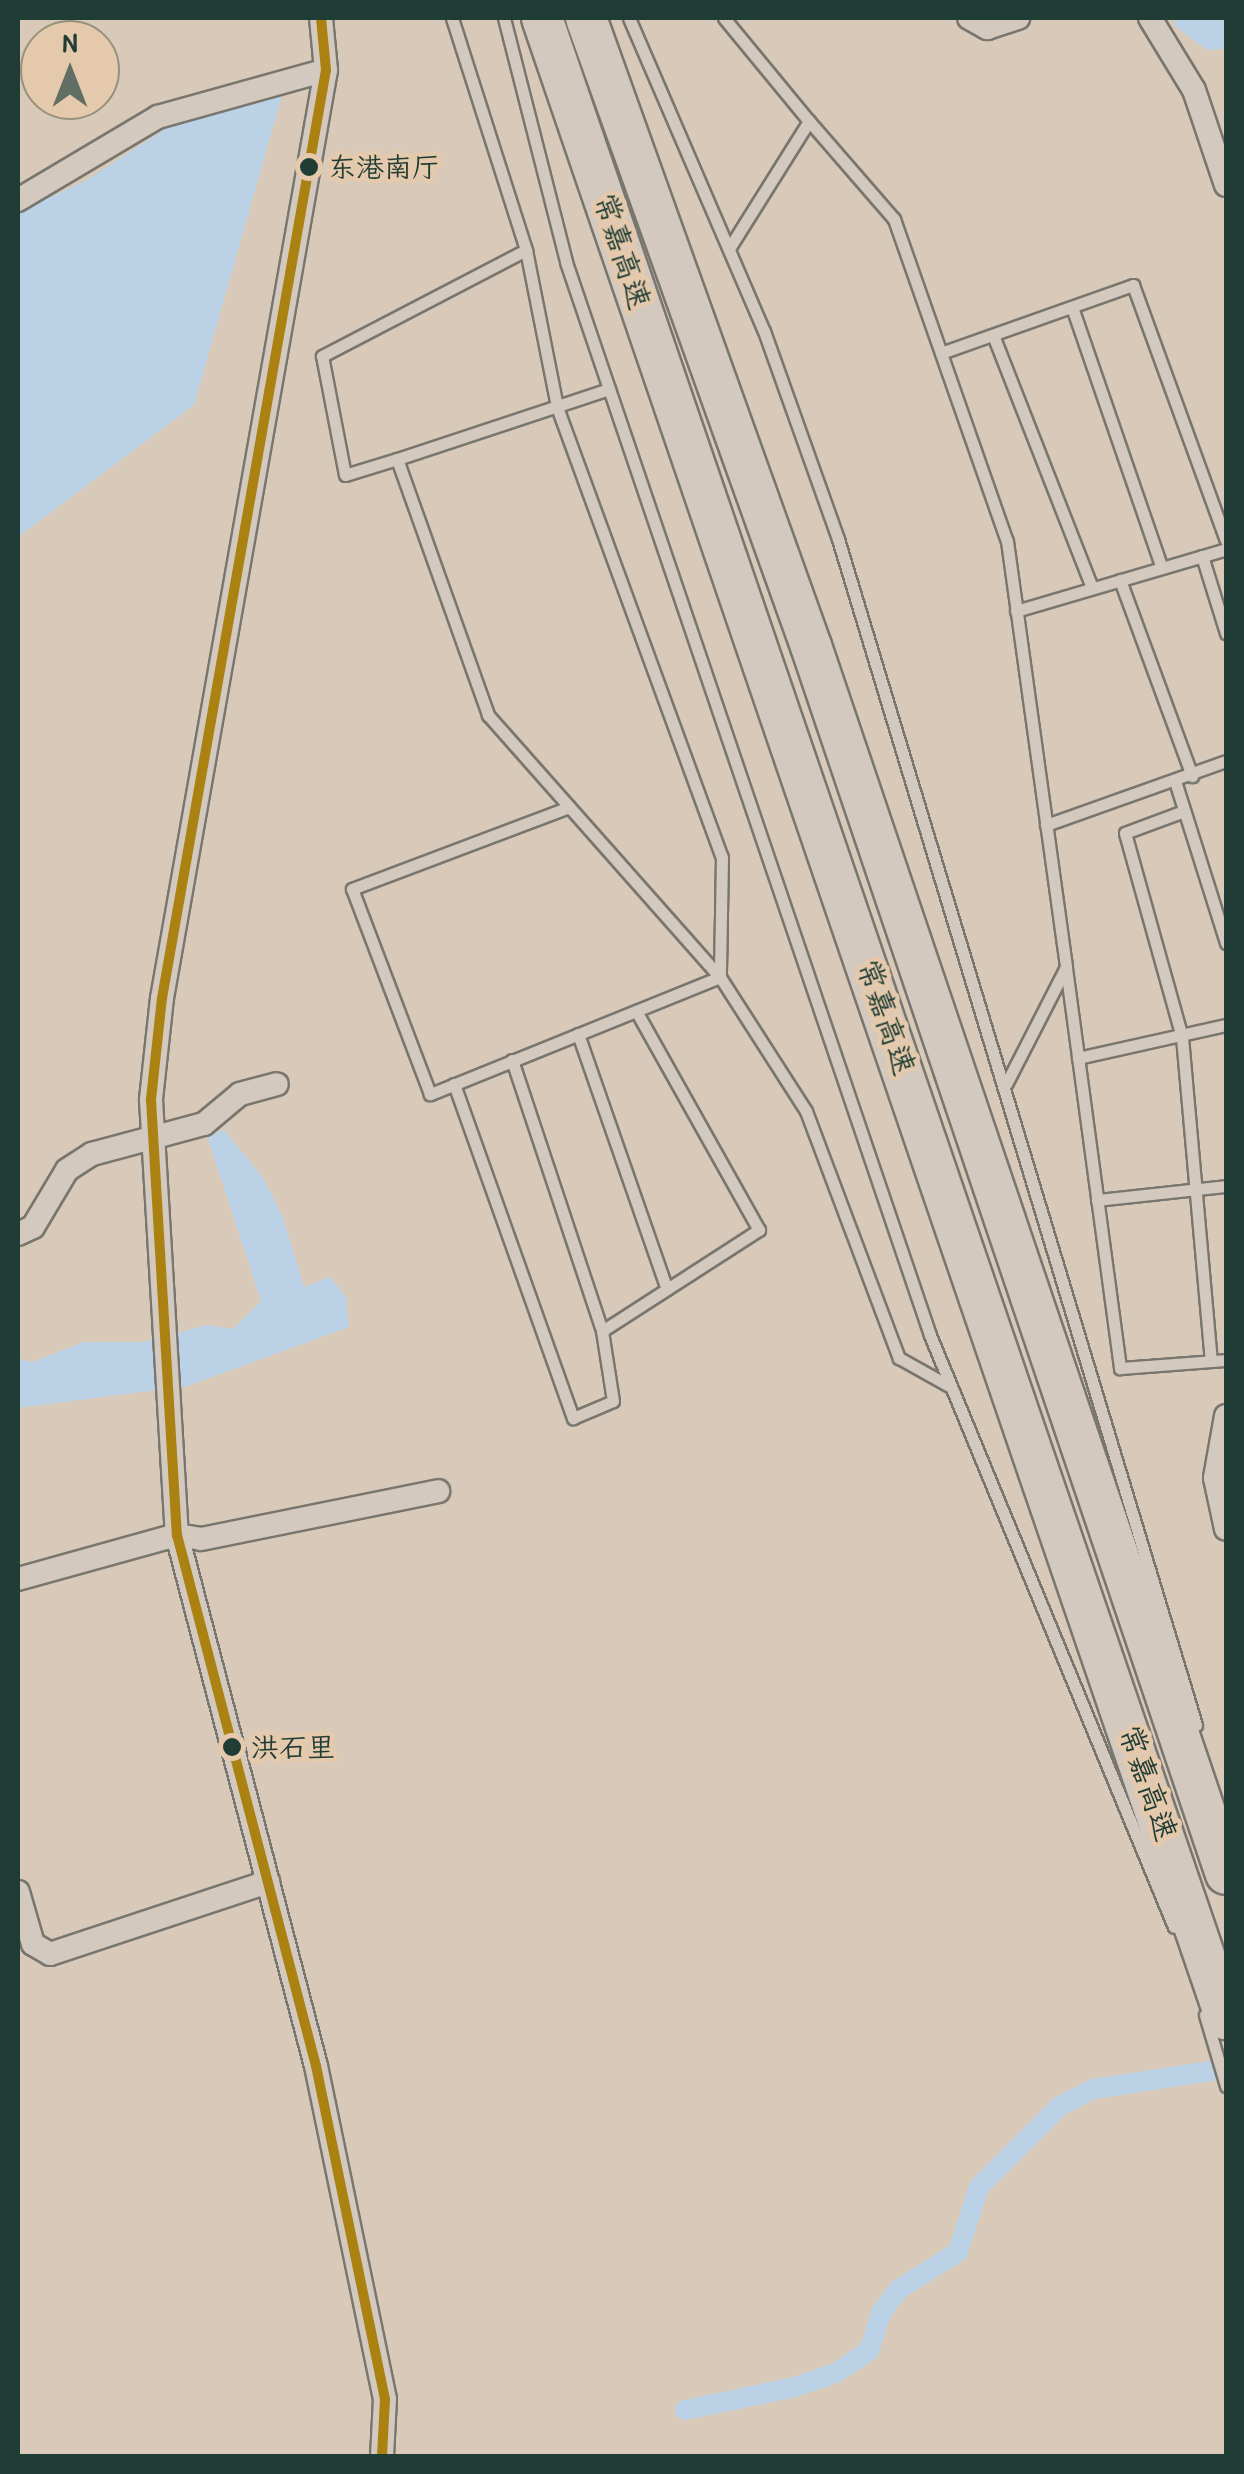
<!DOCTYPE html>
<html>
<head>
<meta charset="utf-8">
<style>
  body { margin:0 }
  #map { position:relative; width:1244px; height:2474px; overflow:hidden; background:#d8c9b9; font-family:"Patrick Hand","LXGW WenKai TC",sans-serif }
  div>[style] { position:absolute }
  .water>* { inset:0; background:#bbd1e5 }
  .canal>* { height:20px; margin:-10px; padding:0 10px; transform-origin:10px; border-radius:10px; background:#bbd1e5 }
  .roads { filter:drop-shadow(2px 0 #78766e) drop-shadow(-2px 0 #78766e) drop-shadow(0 2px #78766e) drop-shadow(0 -2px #78766e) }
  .lane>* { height:11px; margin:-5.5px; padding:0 5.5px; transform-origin:5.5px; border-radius:5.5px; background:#d3c9be }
  .street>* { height:22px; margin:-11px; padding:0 11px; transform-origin:11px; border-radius:11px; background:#d3c9be }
  .highway>* { height:40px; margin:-20px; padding:0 20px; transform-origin:20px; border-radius:20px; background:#d3c9be }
  .bus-1>* { height:10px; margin:-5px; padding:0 5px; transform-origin:5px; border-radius:5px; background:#ab8112 }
  .dots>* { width:28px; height:28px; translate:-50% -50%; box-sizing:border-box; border:5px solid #e5c9ac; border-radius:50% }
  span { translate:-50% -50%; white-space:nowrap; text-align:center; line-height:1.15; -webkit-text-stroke:9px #e5c9ac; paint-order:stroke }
  .bus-label { font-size:28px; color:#1f3d34 }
  .left { translate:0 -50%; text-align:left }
  .street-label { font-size:30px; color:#1f3d34 }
  .frame { position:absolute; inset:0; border:20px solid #1f3d34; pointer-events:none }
  .north { position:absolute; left:20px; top:20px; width:100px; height:100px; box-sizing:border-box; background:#e5c9ac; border:2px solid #96917c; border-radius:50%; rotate:0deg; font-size:28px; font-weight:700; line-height:40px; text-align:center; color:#1f3d34 }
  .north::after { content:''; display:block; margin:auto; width:35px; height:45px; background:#606e63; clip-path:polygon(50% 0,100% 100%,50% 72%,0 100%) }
</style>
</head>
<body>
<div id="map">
  <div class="water">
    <div style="clip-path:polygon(1175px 18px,1226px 18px,1226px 49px,1207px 50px,1175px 26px)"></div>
    <div style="clip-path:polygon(283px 92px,194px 405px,18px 537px,18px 212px,85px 181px,176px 122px)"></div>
    <div style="clip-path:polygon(224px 1130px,262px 1176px,282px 1215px,304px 1287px,330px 1277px,346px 1297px,349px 1327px,188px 1386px,18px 1408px,18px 1358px,32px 1362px,84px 1342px,143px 1342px,206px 1325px,233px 1329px,261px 1301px,207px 1136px)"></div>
  </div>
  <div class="canal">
    <div style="left:685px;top:2410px;width:112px;rotate:-11.8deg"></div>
    <div style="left:795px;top:2387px;width:43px;rotate:-18.9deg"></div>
    <div style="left:836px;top:2373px;width:40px;rotate:-34deg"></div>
    <div style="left:869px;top:2351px;width:42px;rotate:-72deg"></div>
    <div style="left:882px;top:2311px;width:28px;rotate:-52deg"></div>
    <div style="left:899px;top:2289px;width:70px;rotate:-32.1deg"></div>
    <div style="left:958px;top:2252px;width:68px;rotate:-72.1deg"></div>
    <div style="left:979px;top:2187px;width:115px;rotate:-45deg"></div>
    <div style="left:1060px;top:2106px;width:37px;rotate:-27deg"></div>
    <div style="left:1093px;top:2089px;width:134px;rotate:-8.6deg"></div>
  </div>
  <div class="roads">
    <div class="lane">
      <div style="left:452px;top:18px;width:244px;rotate:72.3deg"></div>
      <div style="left:526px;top:250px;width:160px;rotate:78.8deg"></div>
      <div style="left:557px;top:407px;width:479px;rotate:69.9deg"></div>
      <div style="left:722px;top:857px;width:120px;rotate:91deg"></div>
      <div style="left:720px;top:977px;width:313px;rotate:158deg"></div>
      <div style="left:430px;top:1094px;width:219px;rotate:-110.8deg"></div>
      <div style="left:352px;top:889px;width:232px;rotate:-20.7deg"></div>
      <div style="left:504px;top:18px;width:252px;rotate:75.7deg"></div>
      <div style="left:566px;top:262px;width:1133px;rotate:71.26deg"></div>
      <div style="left:930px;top:1335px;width:640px;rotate:67.6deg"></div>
      <div style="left:629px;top:18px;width:341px;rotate:66.7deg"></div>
      <div style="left:764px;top:331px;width:221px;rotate:70.4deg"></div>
      <div style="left:838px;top:539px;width:1239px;rotate:73.2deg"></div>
      <div style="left:724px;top:18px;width:134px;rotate:50.5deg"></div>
      <div style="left:809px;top:121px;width:149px;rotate:122.1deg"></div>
      <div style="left:809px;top:121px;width:130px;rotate:49.1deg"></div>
      <div style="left:894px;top:219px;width:341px;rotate:70.7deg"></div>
      <div style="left:1007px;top:541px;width:430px;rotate:82.1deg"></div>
      <div style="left:1066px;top:967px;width:131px;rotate:117.1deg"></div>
      <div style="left:1072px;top:307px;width:276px;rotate:71deg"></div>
      <div style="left:993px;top:335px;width:272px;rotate:68.6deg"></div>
      <div style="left:941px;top:353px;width:204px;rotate:-19.5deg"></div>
      <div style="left:1133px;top:285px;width:272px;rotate:70deg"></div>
      <div style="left:609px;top:389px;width:223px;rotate:161.7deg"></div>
      <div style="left:397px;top:459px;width:272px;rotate:70.4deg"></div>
      <div style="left:488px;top:715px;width:350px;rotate:48.5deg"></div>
      <div style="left:720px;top:977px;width:159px;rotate:57.3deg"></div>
      <div style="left:806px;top:1111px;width:264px;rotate:69.4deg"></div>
      <div style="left:899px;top:1358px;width:57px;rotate:29.2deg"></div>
      <div style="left:397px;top:459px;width:54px;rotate:162.9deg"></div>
      <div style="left:345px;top:475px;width:121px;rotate:-100.9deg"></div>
      <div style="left:322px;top:356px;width:230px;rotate:-27.5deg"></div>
      <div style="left:1202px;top:556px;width:81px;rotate:72.7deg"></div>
      <div style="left:1120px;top:580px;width:209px;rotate:69.8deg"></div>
      <div style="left:1016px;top:611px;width:219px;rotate:-16.4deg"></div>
      <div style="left:1175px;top:781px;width:170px;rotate:72.5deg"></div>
      <div style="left:1184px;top:811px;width:63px;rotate:159.6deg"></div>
      <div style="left:1125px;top:833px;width:212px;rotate:74.4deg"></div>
      <div style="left:1182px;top:1037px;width:325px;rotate:84.9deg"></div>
      <div style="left:1046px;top:825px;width:191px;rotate:-19.6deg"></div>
      <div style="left:1066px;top:968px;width:404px;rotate:82.3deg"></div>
      <div style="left:1120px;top:1368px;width:106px;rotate:-4.3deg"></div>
      <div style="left:578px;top:1034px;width:270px;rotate:70.8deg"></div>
      <div style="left:1078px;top:1058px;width:152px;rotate:-12.6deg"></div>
      <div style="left:512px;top:1060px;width:286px;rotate:71.6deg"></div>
      <div style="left:454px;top:1084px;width:355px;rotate:70.4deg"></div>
      <div style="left:573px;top:1418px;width:43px;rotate:-23deg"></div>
      <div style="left:613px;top:1401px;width:71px;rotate:-98.9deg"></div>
      <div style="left:602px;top:1331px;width:187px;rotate:-32.8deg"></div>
      <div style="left:759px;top:1230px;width:251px;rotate:-119.3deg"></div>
      <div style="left:1097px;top:1200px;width:130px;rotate:-6.2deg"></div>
      <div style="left:1205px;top:2015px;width:74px;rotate:73.5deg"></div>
    </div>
    <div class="street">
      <div style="left:321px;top:18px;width:52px;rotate:84.5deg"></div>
      <div style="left:326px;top:70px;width:942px;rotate:100.02deg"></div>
      <div style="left:162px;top:998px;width:103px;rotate:96.2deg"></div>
      <div style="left:151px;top:1100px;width:436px;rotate:86.6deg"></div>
      <div style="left:177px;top:1535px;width:549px;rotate:75.33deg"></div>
      <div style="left:316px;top:2066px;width:340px;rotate:78.3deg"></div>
      <div style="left:385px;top:2399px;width:57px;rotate:93deg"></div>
      <div style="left:969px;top:18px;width:21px;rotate:29deg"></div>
      <div style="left:987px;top:28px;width:33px;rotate:-18deg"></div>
      <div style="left:1150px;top:18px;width:84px;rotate:58.6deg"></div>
      <div style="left:1194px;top:90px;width:100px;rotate:71.4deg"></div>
      <div style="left:18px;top:200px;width:163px;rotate:-30.7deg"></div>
      <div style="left:158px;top:117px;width:174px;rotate:-15.6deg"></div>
      <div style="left:18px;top:1234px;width:17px;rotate:-25deg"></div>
      <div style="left:33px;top:1227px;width:66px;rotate:-59.2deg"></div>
      <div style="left:67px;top:1170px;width:30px;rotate:-33deg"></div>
      <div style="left:92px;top:1154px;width:116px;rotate:-15deg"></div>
      <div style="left:204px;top:1124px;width:47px;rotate:-39.8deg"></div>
      <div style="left:240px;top:1094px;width:38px;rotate:-15deg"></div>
      <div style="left:1226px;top:1416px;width:63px;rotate:100.1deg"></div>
      <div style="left:1215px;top:1478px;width:52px;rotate:77.8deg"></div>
      <div style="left:18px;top:1579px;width:165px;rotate:-15.5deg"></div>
      <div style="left:177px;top:1535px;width:24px;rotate:9deg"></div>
      <div style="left:201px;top:1539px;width:242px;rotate:-11.4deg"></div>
      <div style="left:18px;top:1892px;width:54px;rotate:73.9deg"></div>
      <div style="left:33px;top:1944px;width:20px;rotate:30deg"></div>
      <div style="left:50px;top:1954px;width:230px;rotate:-18.3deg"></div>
    </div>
    <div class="highway">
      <div style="left:542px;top:18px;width:2115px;rotate:71.13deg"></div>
      <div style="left:586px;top:18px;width:667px;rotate:70.29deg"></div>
      <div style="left:811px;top:646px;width:1296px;rotate:71.33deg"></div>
    </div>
  </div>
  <div class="bus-1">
    <div style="left:321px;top:18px;width:52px;rotate:84.5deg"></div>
    <div style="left:326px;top:70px;width:942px;rotate:100.02deg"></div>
    <div style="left:162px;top:998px;width:103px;rotate:96.2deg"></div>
    <div style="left:151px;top:1100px;width:436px;rotate:86.6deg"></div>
    <div style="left:177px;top:1535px;width:549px;rotate:75.33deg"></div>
    <div style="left:316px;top:2066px;width:340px;rotate:78.3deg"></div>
    <div style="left:385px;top:2399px;width:57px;rotate:93deg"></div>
  </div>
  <div class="dots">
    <div style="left:309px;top:167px;background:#1f3d34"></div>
    <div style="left:232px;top:1747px;background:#1f3d34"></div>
  </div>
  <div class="bus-label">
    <span class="left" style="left:328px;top:167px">东港南厅</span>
    <span class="left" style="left:251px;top:1747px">洪石里</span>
  </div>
  <div class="street-label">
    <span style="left:623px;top:251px;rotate:72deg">常嘉高速</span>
    <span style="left:887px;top:1017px;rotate:71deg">常嘉高速</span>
    <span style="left:1149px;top:1783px;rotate:71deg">常嘉高速</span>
  </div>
  <div class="frame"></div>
  <div class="north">N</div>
</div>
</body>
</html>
